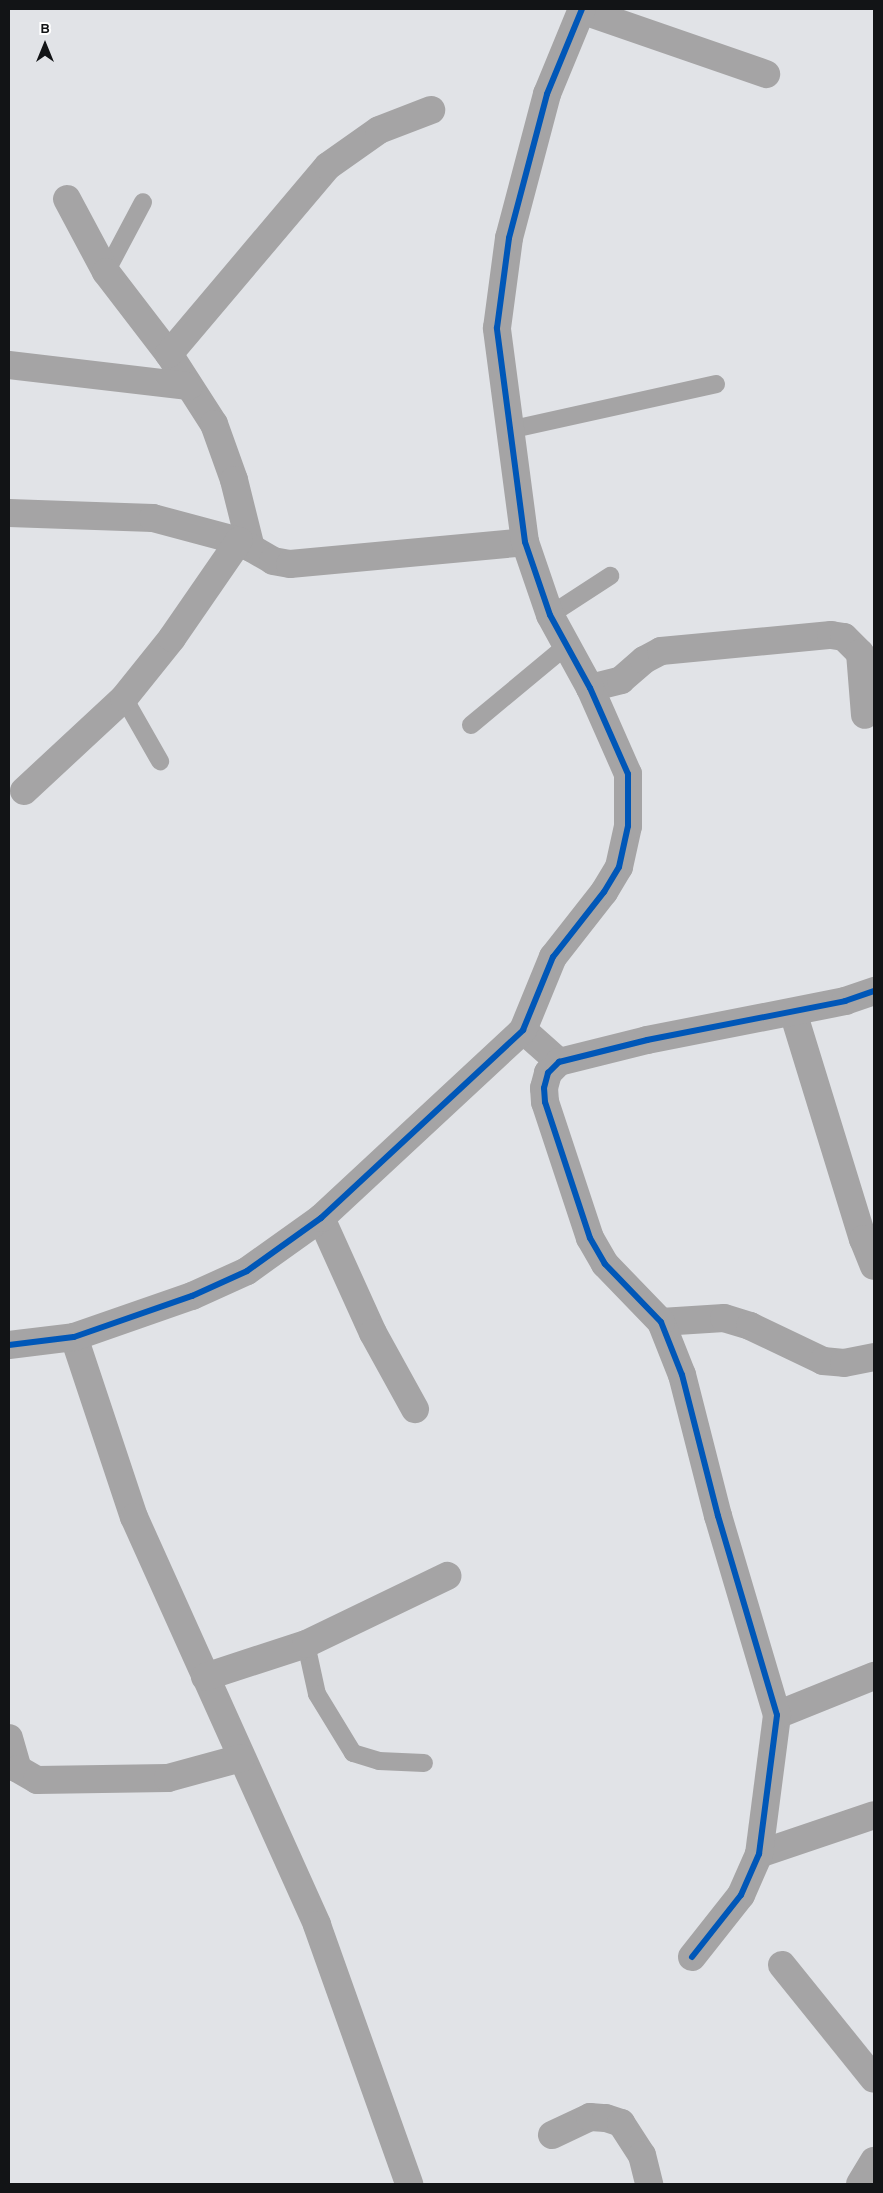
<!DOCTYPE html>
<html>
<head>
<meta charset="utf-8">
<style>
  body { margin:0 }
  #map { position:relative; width:883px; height:2193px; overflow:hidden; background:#e1e3e7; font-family:Overpass,sans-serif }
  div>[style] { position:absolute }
  .lane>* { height:18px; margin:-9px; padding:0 9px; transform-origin:9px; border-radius:9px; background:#a5a4a5 }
  .street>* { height:28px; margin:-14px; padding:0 14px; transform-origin:14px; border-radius:14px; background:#a5a4a5 }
  .cycleway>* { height:6px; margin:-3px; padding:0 3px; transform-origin:3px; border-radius:3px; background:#0057b8 }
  span { translate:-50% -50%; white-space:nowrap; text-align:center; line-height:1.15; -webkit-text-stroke:5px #fff; paint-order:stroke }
  .frame { position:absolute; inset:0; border:10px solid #121416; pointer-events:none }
  .north { position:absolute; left:20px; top:20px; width:50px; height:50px; -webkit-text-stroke:4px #fff; paint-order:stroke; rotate:0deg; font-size:14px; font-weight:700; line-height:20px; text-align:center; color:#121416 }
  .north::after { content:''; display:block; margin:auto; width:18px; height:22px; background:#121416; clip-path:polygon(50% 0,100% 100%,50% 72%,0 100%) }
</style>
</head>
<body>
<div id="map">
  <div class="lane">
    <div style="left:106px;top:272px;width:79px;rotate:-62.1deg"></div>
    <div style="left:509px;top:430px;width:212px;rotate:-12.5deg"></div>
    <div style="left:550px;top:615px;width:72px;rotate:-33deg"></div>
    <div style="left:124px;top:698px;width:73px;rotate:60.3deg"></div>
    <div style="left:471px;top:725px;width:124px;rotate:-39.7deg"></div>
    <div style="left:306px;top:1644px;width:51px;rotate:77.6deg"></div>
    <div style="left:317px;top:1694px;width:69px;rotate:58.6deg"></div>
    <div style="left:353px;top:1753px;width:27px;rotate:17deg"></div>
    <div style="left:379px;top:1761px;width:45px;rotate:2.5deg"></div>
  </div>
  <div class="street">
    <div style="left:581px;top:10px;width:196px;rotate:19.1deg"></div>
    <div style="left:67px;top:199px;width:83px;rotate:61.9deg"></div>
    <div style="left:106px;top:272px;width:103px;rotate:52.5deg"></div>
    <div style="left:169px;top:354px;width:83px;rotate:57.3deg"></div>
    <div style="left:214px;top:424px;width:59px;rotate:70.3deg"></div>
    <div style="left:234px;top:480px;width:70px;rotate:76deg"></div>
    <div style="left:169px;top:354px;width:246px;rotate:-49.8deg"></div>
    <div style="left:328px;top:166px;width:62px;rotate:-35.2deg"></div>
    <div style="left:379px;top:130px;width:56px;rotate:-21deg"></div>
    <div style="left:9px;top:365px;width:181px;rotate:6.7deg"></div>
    <div style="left:9px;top:513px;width:144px;rotate:2deg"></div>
    <div style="left:153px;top:518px;width:89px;rotate:15deg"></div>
    <div style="left:239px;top:541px;width:39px;rotate:30deg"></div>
    <div style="left:273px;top:561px;width:17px;rotate:10deg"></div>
    <div style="left:290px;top:564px;width:236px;rotate:-5.3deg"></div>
    <div style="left:590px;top:688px;width:32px;rotate:-14deg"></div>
    <div style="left:621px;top:680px;width:30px;rotate:-41deg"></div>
    <div style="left:644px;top:660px;width:19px;rotate:-28deg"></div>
    <div style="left:661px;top:651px;width:171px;rotate:-5.4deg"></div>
    <div style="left:831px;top:635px;width:13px;rotate:9deg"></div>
    <div style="left:844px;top:637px;width:23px;rotate:45deg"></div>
    <div style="left:860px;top:653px;width:62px;rotate:85.4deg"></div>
    <div style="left:24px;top:791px;width:137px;rotate:-42.9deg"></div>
    <div style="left:124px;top:698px;width:77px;rotate:-51.3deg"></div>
    <div style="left:172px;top:638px;width:118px;rotate:-55.4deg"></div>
    <div style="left:793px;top:1012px;width:238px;rotate:72.9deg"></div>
    <div style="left:863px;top:1239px;width:29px;rotate:68deg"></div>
    <div style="left:523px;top:1030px;width:48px;rotate:41.6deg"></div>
    <div style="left:321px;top:1218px;width:126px;rotate:65.7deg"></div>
    <div style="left:373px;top:1333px;width:87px;rotate:61.1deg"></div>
    <div style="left:661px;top:1322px;width:63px;rotate:-3.6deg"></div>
    <div style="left:724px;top:1318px;width:27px;rotate:17deg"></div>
    <div style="left:750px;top:1326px;width:81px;rotate:25.6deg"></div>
    <div style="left:823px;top:1361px;width:21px;rotate:5deg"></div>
    <div style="left:844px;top:1363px;width:31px;rotate:-11deg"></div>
    <div style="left:74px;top:1337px;width:190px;rotate:71.6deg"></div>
    <div style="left:134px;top:1517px;width:447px;rotate:65.8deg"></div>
    <div style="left:317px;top:1925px;width:275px;rotate:70.4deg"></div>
    <div style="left:9px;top:1345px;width:65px;rotate:-7deg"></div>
    <div style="left:74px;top:1337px;width:125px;rotate:-19.2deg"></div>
    <div style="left:192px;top:1296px;width:60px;rotate:-24.4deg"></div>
    <div style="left:247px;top:1271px;width:91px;rotate:-35.6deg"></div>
    <div style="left:321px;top:1218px;width:276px;rotate:-42.9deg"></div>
    <div style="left:523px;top:1030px;width:79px;rotate:-67.7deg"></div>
    <div style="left:553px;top:957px;width:83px;rotate:-51.9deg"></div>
    <div style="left:604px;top:892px;width:29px;rotate:-59deg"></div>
    <div style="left:619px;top:867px;width:42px;rotate:-77.6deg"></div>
    <div style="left:628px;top:826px;width:52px;rotate:-90deg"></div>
    <div style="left:628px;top:774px;width:94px;rotate:-113.8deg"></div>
    <div style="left:590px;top:688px;width:83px;rotate:-118.7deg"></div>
    <div style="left:550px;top:615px;width:77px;rotate:-108.9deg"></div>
    <div style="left:525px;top:542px;width:216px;rotate:-97.5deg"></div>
    <div style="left:497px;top:328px;width:91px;rotate:-82.4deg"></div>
    <div style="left:509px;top:238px;width:149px;rotate:-75.2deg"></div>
    <div style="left:547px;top:94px;width:92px;rotate:-67.6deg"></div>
    <div style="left:205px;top:1677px;width:106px;rotate:-18.1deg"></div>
    <div style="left:306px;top:1644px;width:157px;rotate:-25.7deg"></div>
    <div style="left:777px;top:1715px;width:105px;rotate:-21.9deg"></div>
    <div style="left:9px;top:1738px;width:32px;rotate:74deg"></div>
    <div style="left:18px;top:1769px;width:22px;rotate:30deg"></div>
    <div style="left:37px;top:1780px;width:131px;rotate:-0.9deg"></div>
    <div style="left:168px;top:1778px;width:76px;rotate:-15.3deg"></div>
    <div style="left:759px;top:1854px;width:121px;rotate:-18.7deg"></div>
    <div style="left:692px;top:1957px;width:79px;rotate:-51.7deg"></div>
    <div style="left:741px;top:1895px;width:45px;rotate:-66.3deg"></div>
    <div style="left:759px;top:1854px;width:140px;rotate:-82.6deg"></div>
    <div style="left:777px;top:1715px;width:208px;rotate:-106.5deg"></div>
    <div style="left:718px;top:1516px;width:146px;rotate:-104.3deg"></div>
    <div style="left:682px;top:1375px;width:57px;rotate:-111.6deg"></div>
    <div style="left:661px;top:1322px;width:81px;rotate:-134deg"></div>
    <div style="left:605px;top:1264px;width:30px;rotate:-120deg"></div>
    <div style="left:590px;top:1238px;width:143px;rotate:-108.3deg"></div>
    <div style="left:545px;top:1102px;width:14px;rotate:-94deg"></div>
    <div style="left:544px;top:1088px;width:16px;rotate:-75deg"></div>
    <div style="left:548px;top:1073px;width:16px;rotate:-45deg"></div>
    <div style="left:559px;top:1062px;width:91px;rotate:-14deg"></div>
    <div style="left:647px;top:1040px;width:202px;rotate:-11.1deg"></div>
    <div style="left:845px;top:1001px;width:31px;rotate:-19deg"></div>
    <div style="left:782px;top:1965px;width:146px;rotate:51.1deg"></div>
    <div style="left:552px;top:2135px;width:42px;rotate:-25.3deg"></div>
    <div style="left:590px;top:2117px;width:16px;rotate:4deg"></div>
    <div style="left:606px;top:2118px;width:16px;rotate:18deg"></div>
    <div style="left:621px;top:2123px;width:38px;rotate:57deg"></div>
    <div style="left:642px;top:2155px;width:30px;rotate:76deg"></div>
    <div style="left:860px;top:2184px;width:27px;rotate:-59deg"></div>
  </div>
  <div class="cycleway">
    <div style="left:9px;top:1345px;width:65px;rotate:-7deg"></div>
    <div style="left:74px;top:1337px;width:125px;rotate:-19.2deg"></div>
    <div style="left:192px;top:1296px;width:60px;rotate:-24.4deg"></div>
    <div style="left:247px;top:1271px;width:91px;rotate:-35.6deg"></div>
    <div style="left:321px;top:1218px;width:276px;rotate:-42.9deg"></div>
    <div style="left:523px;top:1030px;width:79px;rotate:-67.7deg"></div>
    <div style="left:553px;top:957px;width:83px;rotate:-51.9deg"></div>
    <div style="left:604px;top:892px;width:29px;rotate:-59deg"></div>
    <div style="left:619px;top:867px;width:42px;rotate:-77.6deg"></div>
    <div style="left:628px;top:826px;width:52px;rotate:-90deg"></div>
    <div style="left:628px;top:774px;width:94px;rotate:-113.8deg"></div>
    <div style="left:590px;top:688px;width:83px;rotate:-118.7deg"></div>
    <div style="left:550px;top:615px;width:77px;rotate:-108.9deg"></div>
    <div style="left:525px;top:542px;width:216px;rotate:-97.5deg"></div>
    <div style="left:497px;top:328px;width:91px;rotate:-82.4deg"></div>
    <div style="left:509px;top:238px;width:149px;rotate:-75.2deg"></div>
    <div style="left:547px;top:94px;width:92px;rotate:-67.6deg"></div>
    <div style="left:692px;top:1957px;width:79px;rotate:-51.7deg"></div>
    <div style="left:741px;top:1895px;width:45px;rotate:-66.3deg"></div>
    <div style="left:759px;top:1854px;width:140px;rotate:-82.6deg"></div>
    <div style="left:777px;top:1715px;width:208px;rotate:-106.5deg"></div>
    <div style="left:718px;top:1516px;width:146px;rotate:-104.3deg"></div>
    <div style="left:682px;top:1375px;width:57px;rotate:-111.6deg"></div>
    <div style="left:661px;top:1322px;width:81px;rotate:-134deg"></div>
    <div style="left:605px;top:1264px;width:30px;rotate:-120deg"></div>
    <div style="left:590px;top:1238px;width:143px;rotate:-108.3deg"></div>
    <div style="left:545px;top:1102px;width:14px;rotate:-94deg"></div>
    <div style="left:544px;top:1088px;width:16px;rotate:-75deg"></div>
    <div style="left:548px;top:1073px;width:16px;rotate:-45deg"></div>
    <div style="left:559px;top:1062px;width:91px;rotate:-14deg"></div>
    <div style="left:647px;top:1040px;width:202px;rotate:-11.1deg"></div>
    <div style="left:845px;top:1001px;width:31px;rotate:-19deg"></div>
  </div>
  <div class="frame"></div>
  <div class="north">B</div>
</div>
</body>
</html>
